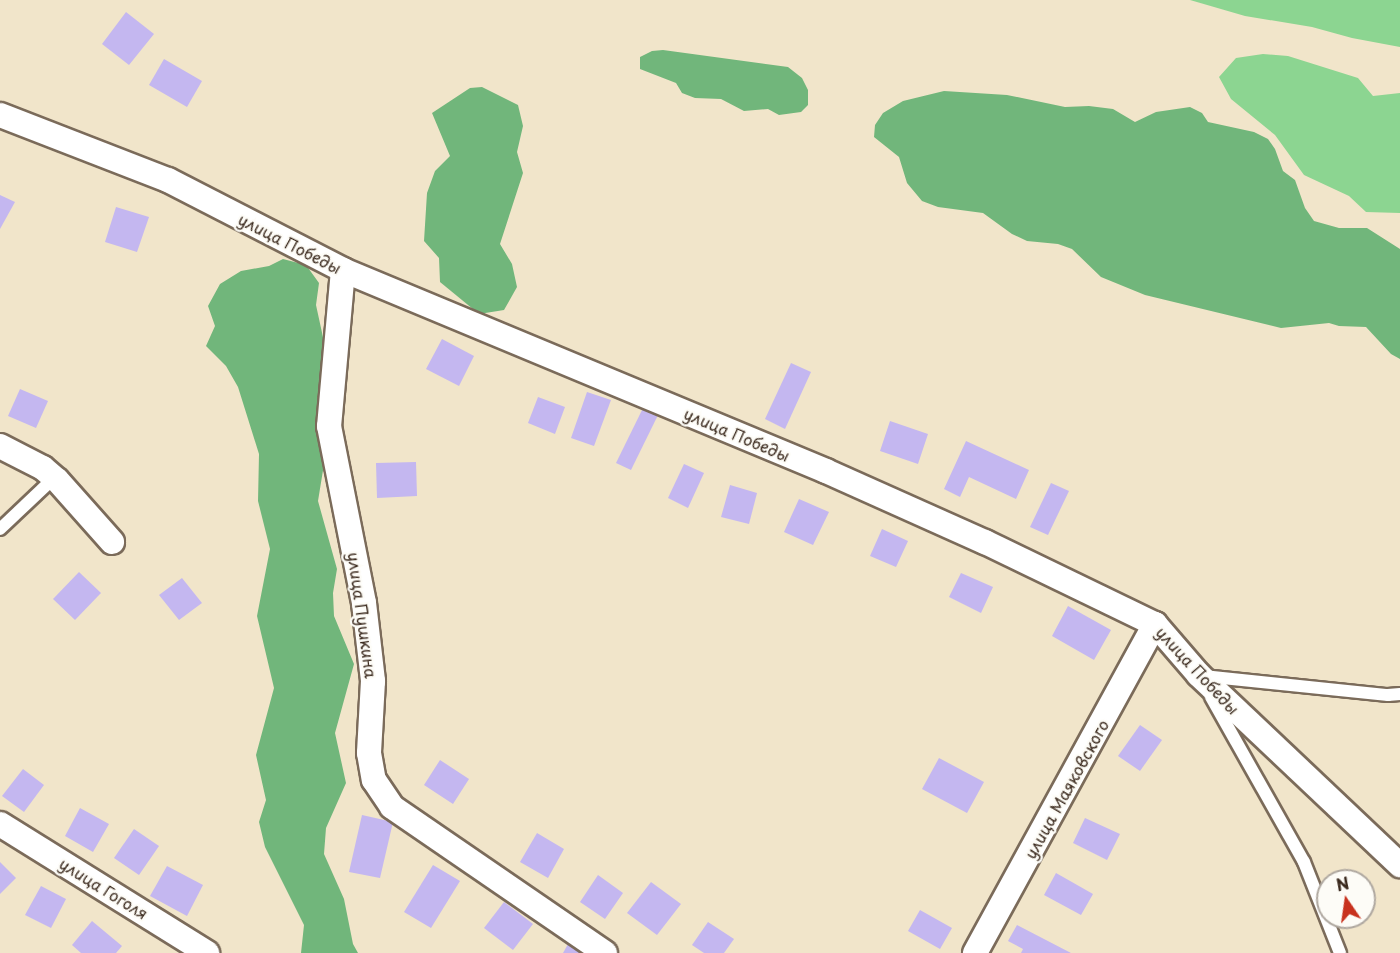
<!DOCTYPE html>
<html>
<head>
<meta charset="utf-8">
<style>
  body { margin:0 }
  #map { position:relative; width:1400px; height:953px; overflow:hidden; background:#f1e5ca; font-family:"Playpen Sans",sans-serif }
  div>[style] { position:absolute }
  .green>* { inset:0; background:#8cd591 }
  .forest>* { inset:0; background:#71b67b }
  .building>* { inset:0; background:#c4b7f0 }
  .roads { filter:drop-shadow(2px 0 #7b6b5a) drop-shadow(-2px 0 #7b6b5a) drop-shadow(0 2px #7b6b5a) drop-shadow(0 -2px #7b6b5a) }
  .lane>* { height:12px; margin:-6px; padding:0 6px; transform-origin:6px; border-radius:6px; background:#fff }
  .street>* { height:24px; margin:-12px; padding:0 12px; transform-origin:12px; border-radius:12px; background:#fff }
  span { translate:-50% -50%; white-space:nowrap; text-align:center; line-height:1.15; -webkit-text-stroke:4.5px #fdfcf7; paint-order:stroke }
  .street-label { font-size:16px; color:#3b2a1e }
  .north { position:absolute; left:1316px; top:869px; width:60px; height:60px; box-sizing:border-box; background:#fdfcf7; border:2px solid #afa8a0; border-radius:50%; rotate:347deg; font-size:16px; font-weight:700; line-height:24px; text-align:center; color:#3b2a1e }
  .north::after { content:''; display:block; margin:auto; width:21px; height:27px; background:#c8321e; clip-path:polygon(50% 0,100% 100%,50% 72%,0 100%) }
</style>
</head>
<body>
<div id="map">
  <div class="green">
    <div style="clip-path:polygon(1190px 0,1400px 0,1400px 47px,1352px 38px,1312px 27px,1245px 16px)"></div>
    <div style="clip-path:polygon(1263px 54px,1288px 56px,1358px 78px,1373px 96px,1400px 93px,1400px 213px,1366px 212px,1349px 196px,1304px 175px,1275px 135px,1231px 99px,1219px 77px,1236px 58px)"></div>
  </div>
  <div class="forest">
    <div style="clip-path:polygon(663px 50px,788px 67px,802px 78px,808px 90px,808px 105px,801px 112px,779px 115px,768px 109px,744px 111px,721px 99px,695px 98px,682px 93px,676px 83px,640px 69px,640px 57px,652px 51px)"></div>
    <div style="clip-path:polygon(482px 87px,518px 105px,523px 126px,517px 152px,523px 173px,500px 244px,512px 264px,517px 287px,504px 310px,479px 314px,440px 282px,439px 258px,424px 241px,427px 193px,435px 171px,450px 156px,432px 113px,470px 88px)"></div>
    <div style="clip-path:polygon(944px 91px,1007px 95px,1065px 107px,1089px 106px,1113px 109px,1135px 122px,1156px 112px,1190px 107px,1202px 113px,1208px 122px,1254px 132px,1268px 139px,1275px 149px,1283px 171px,1295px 180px,1305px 208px,1314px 221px,1339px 228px,1367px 228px,1400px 249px,1400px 359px,1391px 354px,1366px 327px,1339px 326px,1329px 323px,1281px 328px,1145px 295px,1101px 277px,1072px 249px,1058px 244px,1027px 241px,1012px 234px,983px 213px,938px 207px,922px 201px,907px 183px,899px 157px,874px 137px,875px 125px,883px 113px,903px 101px)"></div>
    <div style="clip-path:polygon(283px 259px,306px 265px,319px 283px,316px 305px,326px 351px,317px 402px,326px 452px,318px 501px,337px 569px,333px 593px,334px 616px,354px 664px,335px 733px,346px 783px,326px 828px,324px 854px,344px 899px,353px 944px,358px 953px,301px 953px,304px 925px,265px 847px,259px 822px,266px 800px,256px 755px,274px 688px,257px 616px,270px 549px,258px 501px,259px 454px,238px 387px,226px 366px,206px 346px,215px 326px,208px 306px,220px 284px,241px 271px,269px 266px)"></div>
  </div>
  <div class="building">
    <div style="clip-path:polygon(126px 12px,154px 34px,129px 65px,102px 44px)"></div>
    <div style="clip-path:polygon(164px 59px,202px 81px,187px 107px,149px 85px)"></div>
    <div style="clip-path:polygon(0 195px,15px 202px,0 229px)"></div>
    <div style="clip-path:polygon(116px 207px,149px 217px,137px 252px,105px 242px)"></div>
    <div style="clip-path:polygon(442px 339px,474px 356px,459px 386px,426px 369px)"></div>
    <div style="clip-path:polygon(791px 363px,811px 372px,785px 429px,765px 419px)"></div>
    <div style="clip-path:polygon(20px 389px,48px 401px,36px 428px,8px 416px)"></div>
    <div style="clip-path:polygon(587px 392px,611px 400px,594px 446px,571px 438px)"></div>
    <div style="clip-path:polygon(538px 397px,565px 407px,555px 434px,528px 423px)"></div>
    <div style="clip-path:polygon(644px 406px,659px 413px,631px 470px,616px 463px)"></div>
    <div style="clip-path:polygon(890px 421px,928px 434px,918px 464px,880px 451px)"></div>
    <div style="clip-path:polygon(966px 441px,1029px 470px,1016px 499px,969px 477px,960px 497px,944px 489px)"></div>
    <div style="clip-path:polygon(416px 462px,417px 496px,377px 498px,376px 463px)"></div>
    <div style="clip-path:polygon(684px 464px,704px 473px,688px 508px,668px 498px)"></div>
    <div style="clip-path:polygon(1051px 483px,1069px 491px,1048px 535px,1030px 527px)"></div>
    <div style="clip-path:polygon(730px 485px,757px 493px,749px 524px,721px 517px)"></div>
    <div style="clip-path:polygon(799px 499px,829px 512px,813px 545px,784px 532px)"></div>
    <div style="clip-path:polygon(882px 529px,908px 541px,896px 567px,870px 556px)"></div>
    <div style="clip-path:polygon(79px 572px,101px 593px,75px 620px,53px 599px)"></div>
    <div style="clip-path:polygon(961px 573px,993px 587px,981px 613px,949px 597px)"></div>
    <div style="clip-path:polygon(182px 578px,202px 603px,179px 620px,159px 595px)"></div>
    <div style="clip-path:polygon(1068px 606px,1111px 630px,1094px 660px,1052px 636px)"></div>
    <div style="clip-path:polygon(1140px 725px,1162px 740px,1140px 771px,1118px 756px)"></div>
    <div style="clip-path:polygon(939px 758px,984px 782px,967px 813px,922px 789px)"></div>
    <div style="clip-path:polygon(440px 760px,469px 779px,453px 804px,424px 785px)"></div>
    <div style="clip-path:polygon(23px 769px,44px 785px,24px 812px,2px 796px)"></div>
    <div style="clip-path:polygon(80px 808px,109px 824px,93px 852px,65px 836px)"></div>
    <div style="clip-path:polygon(362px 815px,393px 822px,380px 878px,349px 872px)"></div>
    <div style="clip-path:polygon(1085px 818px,1120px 834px,1107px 860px,1073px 843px)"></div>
    <div style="clip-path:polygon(134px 829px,159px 846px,139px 875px,114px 858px)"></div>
    <div style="clip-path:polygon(537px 833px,564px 849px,548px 878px,520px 862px)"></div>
    <div style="clip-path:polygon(0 862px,16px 878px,0 894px)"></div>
    <div style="clip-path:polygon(433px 865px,460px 881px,431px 928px,404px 912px)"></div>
    <div style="clip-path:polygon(167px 866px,203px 885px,187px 916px,150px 896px)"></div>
    <div style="clip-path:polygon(1056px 873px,1093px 894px,1081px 915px,1044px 895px)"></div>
    <div style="clip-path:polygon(598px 875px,623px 893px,605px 919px,580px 902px)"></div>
    <div style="clip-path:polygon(651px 882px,681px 904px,657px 935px,627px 913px)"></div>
    <div style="clip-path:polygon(41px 886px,66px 899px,51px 928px,25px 915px)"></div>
    <div style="clip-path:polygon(504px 902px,533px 924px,513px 950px,484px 928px)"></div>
    <div style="clip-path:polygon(920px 910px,952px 928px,940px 949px,908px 931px)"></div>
    <div style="clip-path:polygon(92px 921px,122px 946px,116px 953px,81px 953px,72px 945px)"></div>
    <div style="clip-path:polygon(708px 922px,734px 939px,724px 953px,704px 953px,692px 945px)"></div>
    <div style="clip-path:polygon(1017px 925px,1071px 953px,1021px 953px,1023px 949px,1008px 941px)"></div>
    <div style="clip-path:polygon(568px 944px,586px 953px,563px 953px)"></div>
  </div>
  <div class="roads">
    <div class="lane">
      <div style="left:0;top:529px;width:74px;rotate:-43.4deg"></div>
      <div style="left:1203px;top:676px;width:186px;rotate:5.9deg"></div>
      <div style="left:1388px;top:695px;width:12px;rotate:-5deg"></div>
      <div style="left:1211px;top:697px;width:189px;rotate:60.6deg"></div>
      <div style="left:1304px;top:862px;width:98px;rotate:68.4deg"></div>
    </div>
    <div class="street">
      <div style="left:0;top:115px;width:180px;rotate:21.2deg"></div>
      <div style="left:168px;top:180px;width:197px;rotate:27.2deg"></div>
      <div style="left:343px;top:270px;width:523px;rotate:22.59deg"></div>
      <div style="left:826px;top:471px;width:174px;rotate:24.1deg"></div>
      <div style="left:985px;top:542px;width:189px;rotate:25.8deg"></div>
      <div style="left:1155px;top:624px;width:67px;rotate:49.2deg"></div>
      <div style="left:1199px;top:675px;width:277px;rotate:43.4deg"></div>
      <div style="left:343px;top:270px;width:157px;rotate:95.1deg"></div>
      <div style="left:329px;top:426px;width:180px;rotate:78.8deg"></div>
      <div style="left:364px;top:603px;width:79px;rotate:83.4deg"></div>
      <div style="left:373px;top:681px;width:72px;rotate:93.2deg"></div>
      <div style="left:369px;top:753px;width:27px;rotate:80deg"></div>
      <div style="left:374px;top:780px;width:32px;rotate:56deg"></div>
      <div style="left:392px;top:807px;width:258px;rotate:34.4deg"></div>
      <div style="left:0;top:446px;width:48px;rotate:27.1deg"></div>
      <div style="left:43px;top:468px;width:18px;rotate:41deg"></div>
      <div style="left:57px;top:480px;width:83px;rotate:48.4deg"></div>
      <div style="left:0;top:824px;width:244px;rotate:31.9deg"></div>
      <div style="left:975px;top:953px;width:375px;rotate:-61.3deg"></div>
    </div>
  </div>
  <div class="street-label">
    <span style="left:290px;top:243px;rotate:27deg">улица Победы</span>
    <span style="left:737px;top:434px;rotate:23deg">улица Победы</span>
    <span style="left:363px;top:615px;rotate:82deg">улица Пушкина</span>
    <span style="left:1198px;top:670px;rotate:47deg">улица Победы</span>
    <span style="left:1066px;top:789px;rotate:-61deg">улица Маяковского</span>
    <span style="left:104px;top:888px;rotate:32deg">улица Гоголя</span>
  </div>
  <div class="north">N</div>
</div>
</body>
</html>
